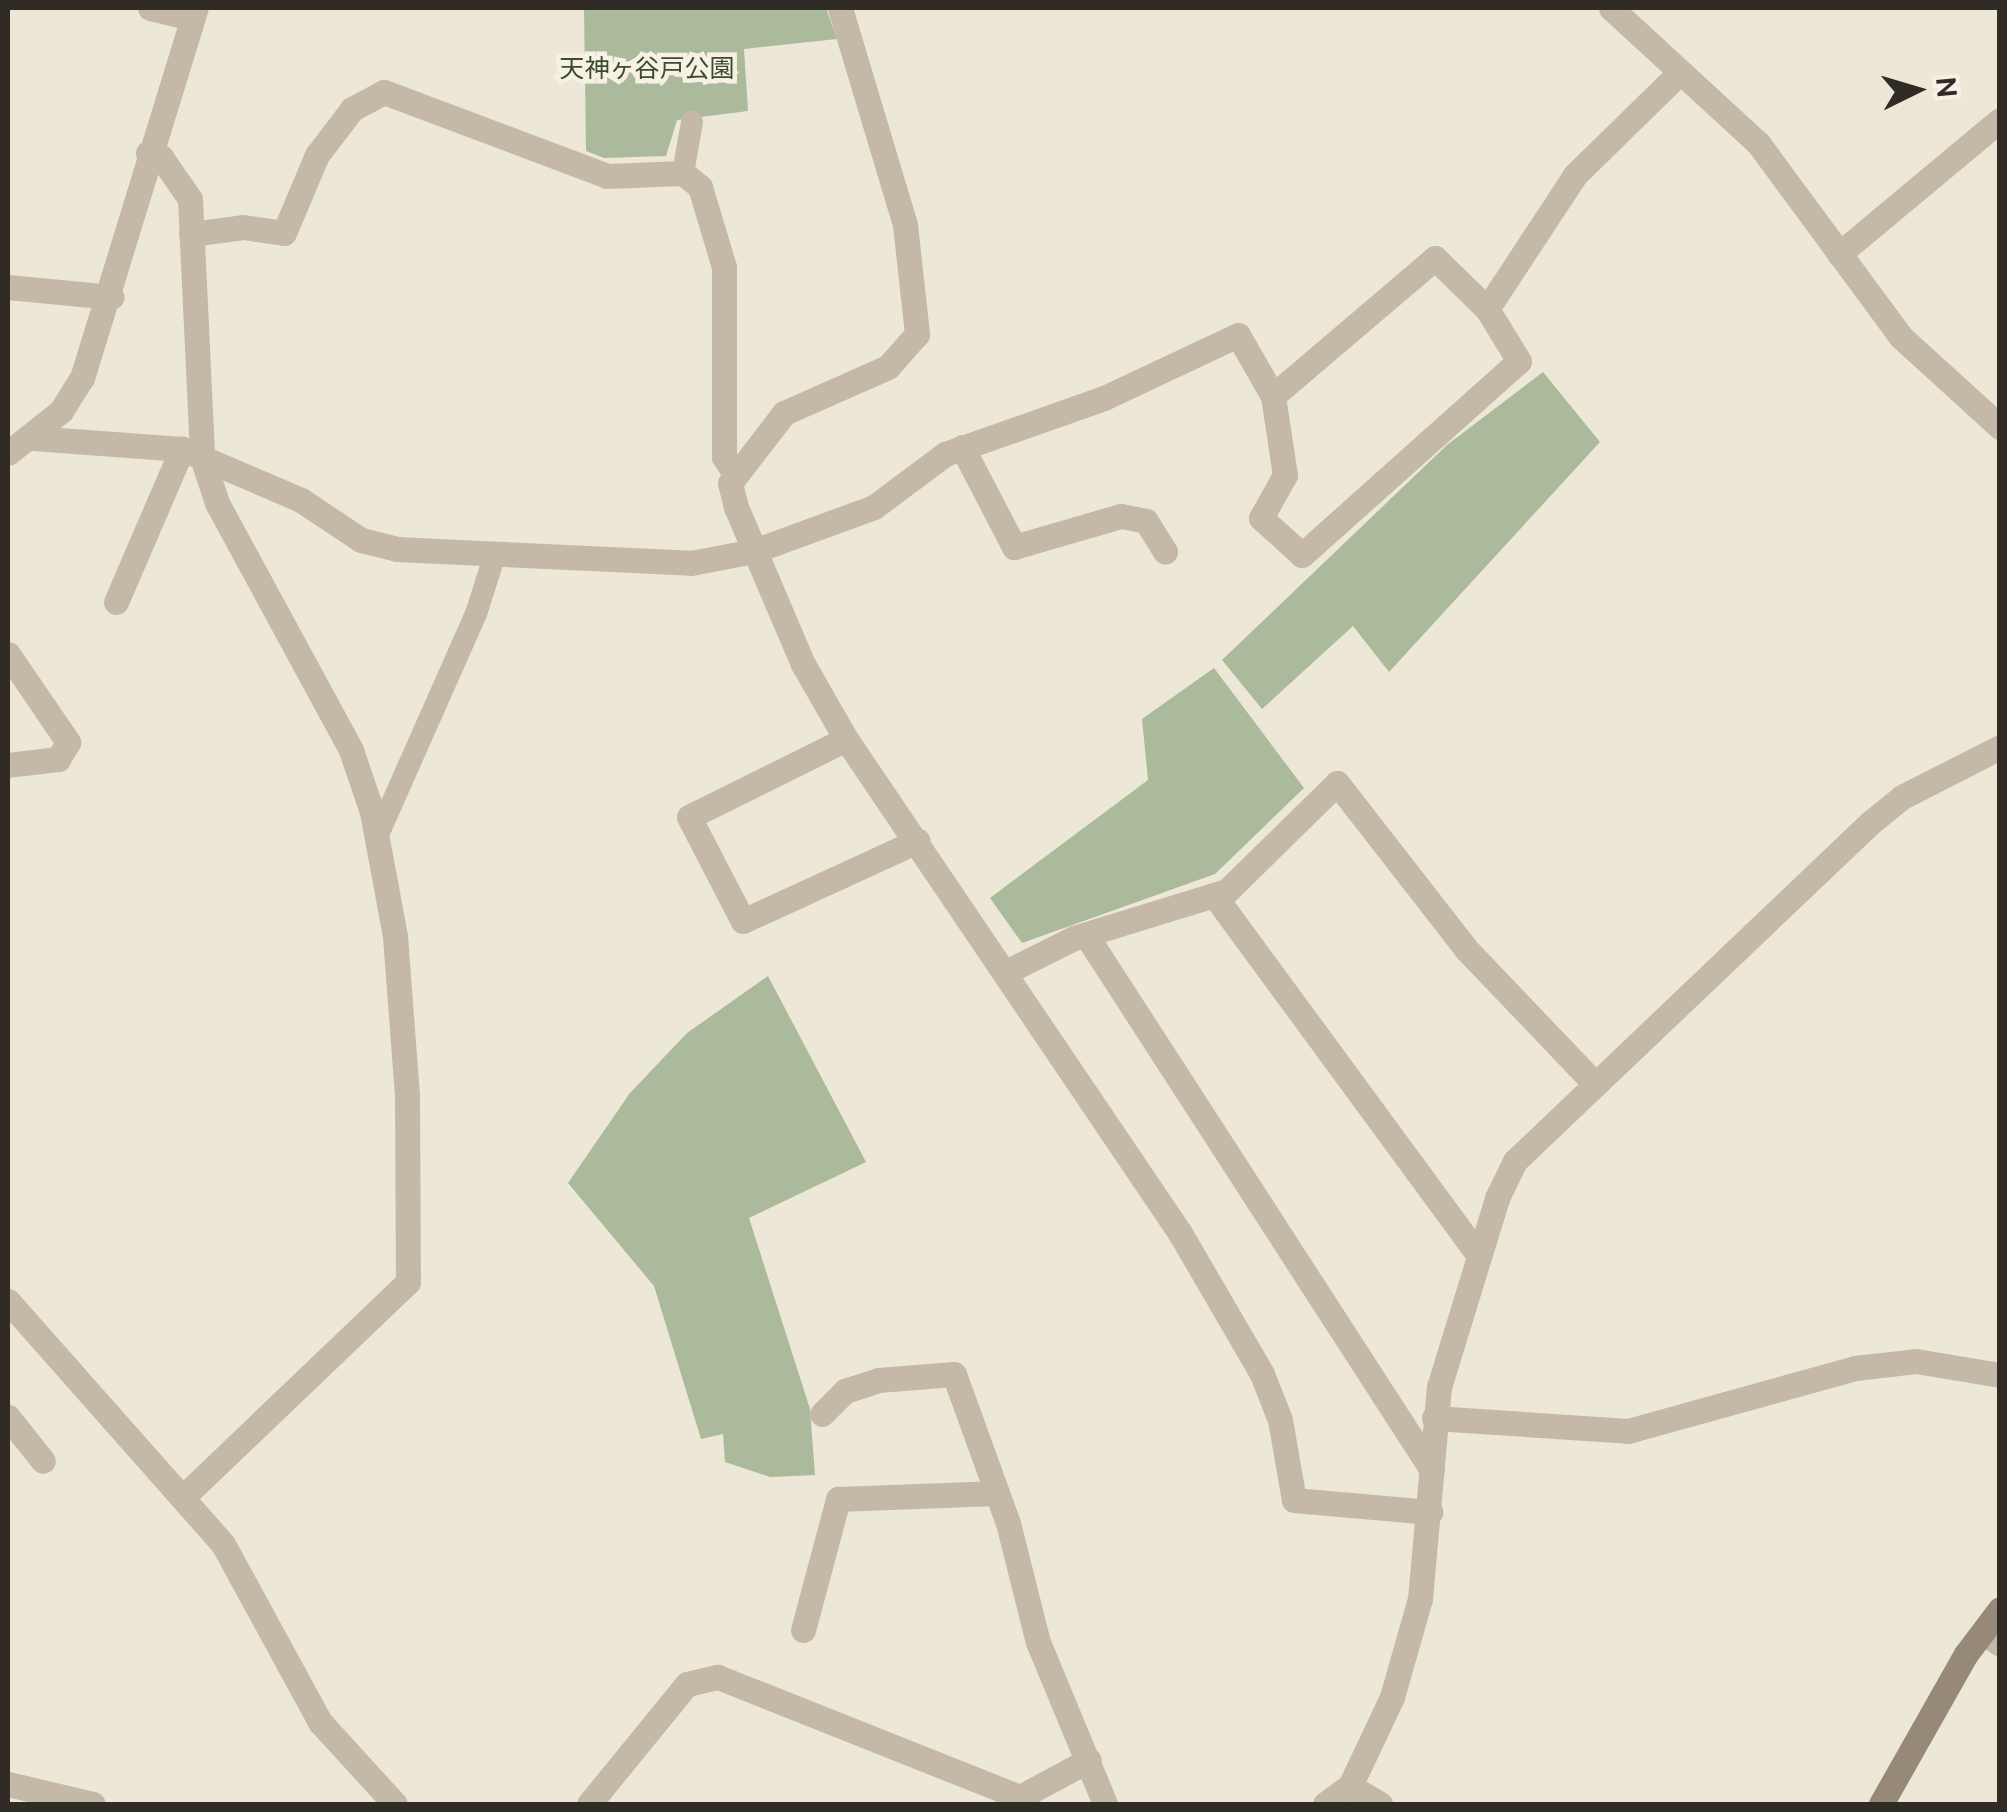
<!DOCTYPE html>
<html>
<head>
<meta charset="utf-8">
<style>
  body { margin:0 }
  #map { position:relative; width:2007px; height:1812px; overflow:hidden; background:#ede7d8; font-family:Ubuntu,"Noto Sans JP",sans-serif }
  div>[style] { position:absolute }
  .green>* { inset:0; background:#aaba9b }
  .lane>* { height:22px; margin:-11px; padding:0 11px; transform-origin:11px; border-radius:11px; background:#c4b9a6 }
  .street>* { height:25px; margin:-12.5px; padding:0 12.5px; transform-origin:12.5px; border-radius:12.5px; background:#c4b9a6 }
  .secondary>* { height:25px; margin:-12.5px; padding:0 12.5px; transform-origin:12.5px; border-radius:12.5px; background:#978978 }
  span { translate:-50% -50%; white-space:nowrap; text-align:center; line-height:1.15; -webkit-text-stroke:9px #f6f1e4; paint-order:stroke }
  .park-label { font-size:25px; color:#3b4c2d }
  .frame { position:absolute; inset:0; border:10px solid #312b26; pointer-events:none }
  .north { position:absolute; left:1867px; top:40px; width:100px; height:100px; -webkit-text-stroke:8px #f6f1e4; paint-order:stroke; rotate:85deg; font-size:28px; font-weight:700; line-height:40px; text-align:center; color:#312b26 }
  .north::after { content:''; display:block; margin:auto; width:35px; height:45px; background:#312b26; clip-path:polygon(50% 0,100% 100%,50% 72%,0 100%) }
</style>
</head>
<body>
<div id="map">
  <div class="green">
    <div style="clip-path:polygon(584px 8px,826px 8px,837px 39px,744px 49px,748px 111px,677px 120px,666px 156px,604px 158px,586px 151px)"></div>
    <div style="clip-path:polygon(1543px 372px,1600px 442px,1389px 672px,1353px 626px,1262px 709px,1222px 660px,1447px 445px)"></div>
    <div style="clip-path:polygon(1214px 668px,1304px 788px,1215px 874px,1022px 943px,990px 898px,1148px 780px,1142px 719px)"></div>
    <div style="clip-path:polygon(768px 976px,866px 1162px,749px 1218px,810px 1409px,815px 1475px,770px 1477px,725px 1462px,723px 1434px,701px 1439px,654px 1286px,568px 1183px,630px 1093px,687px 1033px)"></div>
  </div>
  <div class="lane">
    <div style="left:683px;top:173px;width:52px;rotate:-80deg"></div>
    <div style="left:377px;top:837px;width:244px;rotate:-66.1deg"></div>
    <div style="left:476px;top:614px;width:63px;rotate:-72.4deg"></div>
    <div style="left:1982px;top:1633px;width:22px;rotate:36deg"></div>
  </div>
  <div class="street">
    <div style="left:150px;top:8px;width:42px;rotate:13.7deg"></div>
    <div style="left:840px;top:8px;width:227px;rotate:73.3deg"></div>
    <div style="left:905px;top:225px;width:110px;rotate:83.7deg"></div>
    <div style="left:917px;top:334px;width:44px;rotate:131.3deg"></div>
    <div style="left:888px;top:367px;width:114px;rotate:156.1deg"></div>
    <div style="left:784px;top:413px;width:88px;rotate:127.6deg"></div>
    <div style="left:730px;top:483px;width:25px;rotate:76deg"></div>
    <div style="left:736px;top:507px;width:171px;rotate:66.9deg"></div>
    <div style="left:803px;top:664px;width:86px;rotate:60.2deg"></div>
    <div style="left:846px;top:739px;width:596px;rotate:55.94deg"></div>
    <div style="left:1180px;top:1233px;width:163px;rotate:59.8deg"></div>
    <div style="left:1262px;top:1374px;width:49px;rotate:68.6deg"></div>
    <div style="left:1280px;top:1420px;width:81px;rotate:80.1deg"></div>
    <div style="left:1294px;top:1500px;width:137px;rotate:5deg"></div>
    <div style="left:1611px;top:8px;width:200px;rotate:42.6deg"></div>
    <div style="left:1758px;top:143px;width:241px;rotate:53.6deg"></div>
    <div style="left:1901px;top:337px;width:134px;rotate:42.3deg"></div>
    <div style="left:148px;top:153px;width:14px;rotate:17deg"></div>
    <div style="left:161px;top:157px;width:51px;rotate:55.4deg"></div>
    <div style="left:190px;top:199px;width:258px;rotate:87.3deg"></div>
    <div style="left:202px;top:457px;width:48px;rotate:71.9deg"></div>
    <div style="left:217px;top:503px;width:281px;rotate:61.5deg"></div>
    <div style="left:351px;top:750px;width:65px;rotate:71.3deg"></div>
    <div style="left:372px;top:812px;width:126px;rotate:79.5deg"></div>
    <div style="left:395px;top:936px;width:161px;rotate:85.7deg"></div>
    <div style="left:407px;top:1097px;width:185px;rotate:89.7deg"></div>
    <div style="left:408px;top:1282px;width:310px;rotate:136.3deg"></div>
    <div style="left:191px;top:234px;width:52px;rotate:-7.7deg"></div>
    <div style="left:243px;top:227px;width:41px;rotate:8.3deg"></div>
    <div style="left:284px;top:233px;width:85px;rotate:-67.1deg"></div>
    <div style="left:317px;top:155px;width:58px;rotate:-52.7deg"></div>
    <div style="left:352px;top:109px;width:36px;rotate:-28deg"></div>
    <div style="left:384px;top:92px;width:238px;rotate:20.6deg"></div>
    <div style="left:607px;top:176px;width:76px;rotate:-2.3deg"></div>
    <div style="left:683px;top:173px;width:22px;rotate:39deg"></div>
    <div style="left:700px;top:187px;width:84px;rotate:73.3deg"></div>
    <div style="left:724px;top:267px;width:190px;rotate:90deg"></div>
    <div style="left:724px;top:457px;width:20px;rotate:57deg"></div>
    <div style="left:1839px;top:254px;width:209px;rotate:-39.8deg"></div>
    <div style="left:8px;top:287px;width:104px;rotate:5.5deg"></div>
    <div style="left:1487px;top:309px;width:160px;rotate:-56.7deg"></div>
    <div style="left:1575px;top:175px;width:147px;rotate:-44.4deg"></div>
    <div style="left:33px;top:438px;width:149px;rotate:4.2deg"></div>
    <div style="left:182px;top:449px;width:129px;rotate:23.2deg"></div>
    <div style="left:301px;top:500px;width:72px;rotate:33.7deg"></div>
    <div style="left:361px;top:540px;width:37px;rotate:14deg"></div>
    <div style="left:397px;top:549px;width:294px;rotate:2.7deg"></div>
    <div style="left:691px;top:563px;width:64px;rotate:-10.8deg"></div>
    <div style="left:754px;top:551px;width:128px;rotate:-20.1deg"></div>
    <div style="left:874px;top:507px;width:89px;rotate:-36.7deg"></div>
    <div style="left:945px;top:454px;width:169px;rotate:-19.4deg"></div>
    <div style="left:1104px;top:398px;width:148px;rotate:-25.2deg"></div>
    <div style="left:1238px;top:335px;width:70px;rotate:60.2deg"></div>
    <div style="left:1273px;top:396px;width:80px;rotate:81.4deg"></div>
    <div style="left:1285px;top:475px;width:49px;rotate:119.2deg"></div>
    <div style="left:1261px;top:518px;width:55px;rotate:42.1deg"></div>
    <div style="left:1302px;top:555px;width:291px;rotate:-41.8deg"></div>
    <div style="left:1519px;top:361px;width:61px;rotate:-121.6deg"></div>
    <div style="left:1487px;top:309px;width:73px;rotate:-135.6deg"></div>
    <div style="left:1435px;top:258px;width:213px;rotate:139.6deg"></div>
    <div style="left:962px;top:447px;width:113px;rotate:62.5deg"></div>
    <div style="left:1014px;top:547px;width:111px;rotate:-16.2deg"></div>
    <div style="left:1121px;top:516px;width:25px;rotate:11deg"></div>
    <div style="left:1146px;top:521px;width:36px;rotate:58deg"></div>
    <div style="left:8px;top:453px;width:68px;rotate:-38.4deg"></div>
    <div style="left:61px;top:411px;width:39px;rotate:-58deg"></div>
    <div style="left:82px;top:378px;width:387px;rotate:-72.9deg"></div>
    <div style="left:116px;top:602px;width:167px;rotate:-66.7deg"></div>
    <div style="left:8px;top:654px;width:107px;rotate:55.7deg"></div>
    <div style="left:68px;top:742px;width:20px;rotate:120deg"></div>
    <div style="left:58px;top:759px;width:50px;rotate:173.2deg"></div>
    <div style="left:846px;top:739px;width:175px;rotate:153.6deg"></div>
    <div style="left:689px;top:817px;width:117px;rotate:62.6deg"></div>
    <div style="left:743px;top:921px;width:192px;rotate:-24.7deg"></div>
    <div style="left:1214px;top:895px;width:448px;rotate:53.7deg"></div>
    <div style="left:1086px;top:935px;width:637px;rotate:57.11deg"></div>
    <div style="left:1008px;top:971px;width:74px;rotate:-26.6deg"></div>
    <div style="left:1074px;top:938px;width:160px;rotate:-17.1deg"></div>
    <div style="left:1227px;top:891px;width:154px;rotate:-44.5deg"></div>
    <div style="left:1337px;top:783px;width:212px;rotate:52.1deg"></div>
    <div style="left:1467px;top:950px;width:185px;rotate:46.3deg"></div>
    <div style="left:8px;top:1301px;width:324px;rotate:48.5deg"></div>
    <div style="left:223px;top:1544px;width:203px;rotate:61.4deg"></div>
    <div style="left:320px;top:1722px;width:111px;rotate:47.6deg"></div>
    <div style="left:822px;top:1414px;width:33px;rotate:-45deg"></div>
    <div style="left:845px;top:1391px;width:35px;rotate:-18deg"></div>
    <div style="left:878px;top:1380px;width:76px;rotate:-4.5deg"></div>
    <div style="left:954px;top:1374px;width:158px;rotate:70.1deg"></div>
    <div style="left:1008px;top:1523px;width:123px;rotate:75.9deg"></div>
    <div style="left:1038px;top:1642px;width:175px;rotate:67.5deg"></div>
    <div style="left:8px;top:1417px;width:56px;rotate:51.5deg"></div>
    <div style="left:1434px;top:1418px;width:194px;rotate:3.8deg"></div>
    <div style="left:1628px;top:1431px;width:236px;rotate:-15.5deg"></div>
    <div style="left:1855px;top:1368px;width:61px;rotate:-6.5deg"></div>
    <div style="left:1916px;top:1361px;width:85px;rotate:9.5deg"></div>
    <div style="left:803px;top:1630px;width:136px;rotate:-75deg"></div>
    <div style="left:838px;top:1499px;width:159px;rotate:-2.2deg"></div>
    <div style="left:8px;top:1784px;width:87px;rotate:13.2deg"></div>
    <div style="left:1350px;top:1786px;width:35px;rotate:31deg"></div>
    <div style="left:589px;top:1804px;width:155px;rotate:-50.8deg"></div>
    <div style="left:687px;top:1684px;width:32px;rotate:-13deg"></div>
    <div style="left:718px;top:1677px;width:325px;rotate:21.7deg"></div>
    <div style="left:1020px;top:1797px;width:78px;rotate:-28.2deg"></div>
    <div style="left:1325px;top:1804px;width:31px;rotate:-36deg"></div>
    <div style="left:1350px;top:1786px;width:98px;rotate:-64.7deg"></div>
    <div style="left:1392px;top:1697px;width:102px;rotate:-74.1deg"></div>
    <div style="left:1420px;top:1599px;width:213px;rotate:-84.9deg"></div>
    <div style="left:1439px;top:1387px;width:198px;rotate:-72.9deg"></div>
    <div style="left:1497px;top:1198px;width:41px;rotate:-64.1deg"></div>
    <div style="left:1515px;top:1161px;width:490px;rotate:-43.6deg"></div>
    <div style="left:1870px;top:823px;width:41px;rotate:-39.1deg"></div>
    <div style="left:1902px;top:797px;width:110px;rotate:-27deg"></div>
  </div>
  <div class="secondary">
    <div style="left:1881px;top:1804px;width:172px;rotate:-60.5deg"></div>
    <div style="left:1966px;top:1654px;width:56px;rotate:-52.9deg"></div>
  </div>
  <div class="park-label">
    <span style="left:647px;top:68px">天神ヶ谷戸公園</span>
  </div>
  <div class="frame"></div>
  <div class="north">N</div>
</div>
</body>
</html>
